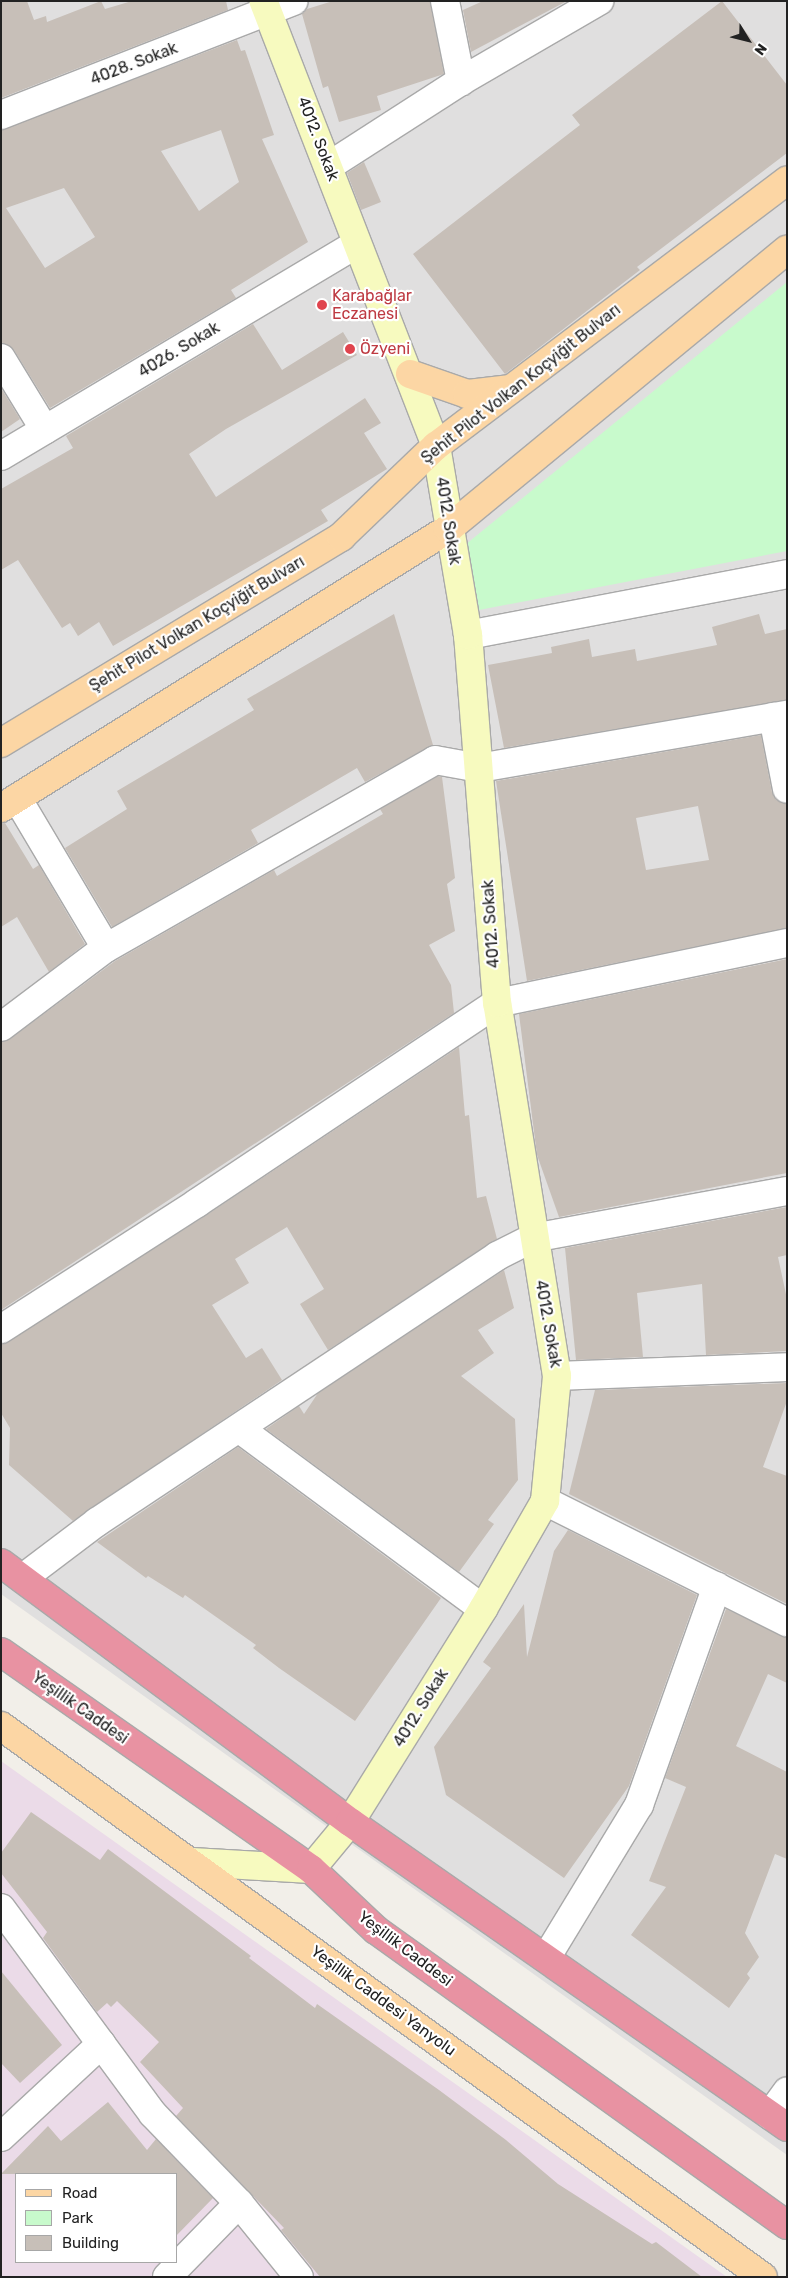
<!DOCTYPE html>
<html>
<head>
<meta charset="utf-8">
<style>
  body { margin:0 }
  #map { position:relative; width:788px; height:2278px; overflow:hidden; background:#f2efe9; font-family:Rubik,sans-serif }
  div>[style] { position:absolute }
  .residential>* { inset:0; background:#e0dfdf }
  .industrial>* { inset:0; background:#ebdbe8 }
  .park>* { inset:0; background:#c8facc }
  .building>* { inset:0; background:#c7bfb8 }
  .roads { filter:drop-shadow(1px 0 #a9a9a9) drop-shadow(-1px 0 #a9a9a9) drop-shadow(0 1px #a9a9a9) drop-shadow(0 -1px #a9a9a9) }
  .street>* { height:28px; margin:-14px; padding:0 14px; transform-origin:14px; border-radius:14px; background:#fff }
  .secondary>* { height:28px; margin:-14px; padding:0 14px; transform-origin:14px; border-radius:14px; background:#f7fabf }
  .primary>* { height:28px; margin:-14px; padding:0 14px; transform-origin:14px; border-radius:14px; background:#fcd6a4 }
  .highway>* { height:28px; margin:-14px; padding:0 14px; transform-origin:14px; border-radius:14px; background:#e892a2 }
  .dots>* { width:14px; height:14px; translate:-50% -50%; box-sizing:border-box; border:2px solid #fff; border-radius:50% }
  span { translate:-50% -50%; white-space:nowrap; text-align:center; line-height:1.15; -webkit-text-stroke:4.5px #fff; paint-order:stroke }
  .street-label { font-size:16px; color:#222 }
  .health-label { font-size:16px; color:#be3a42 }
  .left { translate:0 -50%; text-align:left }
  .frame { position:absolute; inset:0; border:2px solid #222; pointer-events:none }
  .legend { position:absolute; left:15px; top:2173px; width:162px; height:90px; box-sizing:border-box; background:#fff; border:1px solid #a7a7a7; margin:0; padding:6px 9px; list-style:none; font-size:15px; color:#222 }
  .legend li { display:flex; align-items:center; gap:10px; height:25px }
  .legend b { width:25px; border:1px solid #a7a7a7 }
  .north { position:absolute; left:723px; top:15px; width:50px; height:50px; -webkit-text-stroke:4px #fff; paint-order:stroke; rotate:126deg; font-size:14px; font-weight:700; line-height:20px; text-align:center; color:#222 }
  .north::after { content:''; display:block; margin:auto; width:18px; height:22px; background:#222; clip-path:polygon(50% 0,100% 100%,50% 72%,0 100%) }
</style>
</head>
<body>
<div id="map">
  <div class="residential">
    <div style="clip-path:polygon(1px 1px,787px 1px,787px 2155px,1px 1594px)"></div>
  </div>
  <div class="industrial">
    <div style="clip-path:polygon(evenodd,1px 1761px,281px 1960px,727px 2277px,1px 2277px,1px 1761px,16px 2174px,176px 2174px,176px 2262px,16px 2262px,16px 2174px)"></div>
  </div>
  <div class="park">
    <div style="clip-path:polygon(787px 282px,787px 551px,479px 610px,465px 545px)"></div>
  </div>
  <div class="building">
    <div style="clip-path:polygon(1px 1px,27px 1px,34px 20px,46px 16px,47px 22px,101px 1px,105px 9px,132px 1px,226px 1px,228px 10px,1px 98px)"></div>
    <div style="clip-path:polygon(333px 1px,430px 1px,444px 74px,377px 96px,381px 110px,339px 122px,328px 86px,323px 88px,302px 14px,307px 9px)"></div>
    <div style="clip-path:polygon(483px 1px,567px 1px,471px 52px,463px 10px)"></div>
    <div style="clip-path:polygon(722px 1px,787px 85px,787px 153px,637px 267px,640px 270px,505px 374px,413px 254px,580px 125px,572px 115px)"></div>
    <div style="clip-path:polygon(evenodd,237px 40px,241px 51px,245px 50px,274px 135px,262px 139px,308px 242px,231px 290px,236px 298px,50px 408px,14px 350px,1px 342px,1px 130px,237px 40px,221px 130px,239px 182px,199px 211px,161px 151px,221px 130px,237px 40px,64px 188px,95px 237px,45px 268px,6px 208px,64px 188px)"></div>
    <div style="clip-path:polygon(364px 162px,381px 202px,361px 210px,347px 173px)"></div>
    <div style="clip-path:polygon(253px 324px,282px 370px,343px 332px,357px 355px,226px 429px,189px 454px,216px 497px,365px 398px,381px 423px,364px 433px,387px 469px,321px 510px,328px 521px,113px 646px,99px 622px,78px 636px,70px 623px,62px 628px,18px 560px,1px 570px,1px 489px,73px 448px,66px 436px)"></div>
    <div style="clip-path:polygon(1px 388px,20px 419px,1px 432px)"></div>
    <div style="clip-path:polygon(394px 614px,433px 745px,365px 782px,357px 768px,251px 830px,258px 843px,112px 927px,65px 848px,127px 809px,117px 791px,254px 710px,247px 699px)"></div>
    <div style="clip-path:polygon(759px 614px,765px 634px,787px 629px,787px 700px,504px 748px,488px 665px,552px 653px,551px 647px,589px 639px,592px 657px,635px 649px,637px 661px,717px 645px,712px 627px)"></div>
    <div style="clip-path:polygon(evenodd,761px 735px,772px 792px,776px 800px,787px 804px,787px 928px,527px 981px,496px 781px,761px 735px,698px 806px,709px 860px,646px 870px,636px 818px,698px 806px)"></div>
    <div style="clip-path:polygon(438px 776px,442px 777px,455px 878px,447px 884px,455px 931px,429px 945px,451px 985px,454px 1013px,1px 1310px,1px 1042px,10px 1039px,115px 961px,274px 870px,277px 876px,383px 814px,380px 809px)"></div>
    <div style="clip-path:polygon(5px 823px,33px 869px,39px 865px,85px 944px,49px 972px,17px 917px,1px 927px,1px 824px)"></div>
    <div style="clip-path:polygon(787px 959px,787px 1173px,559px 1217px,537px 1155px,519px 1014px)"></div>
    <div style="clip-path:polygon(459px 1047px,465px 1116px,469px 1115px,477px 1198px,486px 1196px,497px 1239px,328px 1350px,300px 1304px,324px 1289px,287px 1227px,235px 1259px,249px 1283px,212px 1305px,246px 1358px,262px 1348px,282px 1380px,73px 1521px,9px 1465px,10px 1428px,1px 1413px,1px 1345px,205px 1216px)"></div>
    <div style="clip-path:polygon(787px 1207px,787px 1255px,778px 1257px,787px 1299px,787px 1351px,706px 1355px,702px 1284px,637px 1293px,643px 1357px,576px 1360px,565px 1248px)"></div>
    <div style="clip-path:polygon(504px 1270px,514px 1308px,478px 1330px,494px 1353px,461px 1376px,515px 1419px,518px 1480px,488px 1520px,494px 1524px,459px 1572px,266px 1429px,299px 1406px,304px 1414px,318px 1393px)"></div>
    <div style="clip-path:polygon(787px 1383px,787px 1401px,763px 1467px,787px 1476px,787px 1604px,569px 1494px,595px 1390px)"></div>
    <div style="clip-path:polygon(238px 1447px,441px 1598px,355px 1721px,279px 1668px,253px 1648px,256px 1645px,185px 1595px,183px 1598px,148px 1576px,146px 1578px,97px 1542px)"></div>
    <div style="clip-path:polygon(568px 1530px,697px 1595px,629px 1786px,564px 1878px,446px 1795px,434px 1747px,491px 1668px,483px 1662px,524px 1604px,527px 1657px,554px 1551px)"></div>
    <div style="clip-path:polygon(726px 1609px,787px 1637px,787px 1683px,768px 1674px,736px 1746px,787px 1772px,787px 1859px,775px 1854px,745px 1933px,759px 1957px,747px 1974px,750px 1978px,729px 2008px,631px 1935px,666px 1887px,649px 1881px,686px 1787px,665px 1778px)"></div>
    <div style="clip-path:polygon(31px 1812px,100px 1860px,108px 1849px,251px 1956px,249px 1958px,315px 2008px,317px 2004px,439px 2090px,506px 2140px,558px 2184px,652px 2244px,656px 2242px,702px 2277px,320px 2277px,281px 2230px,284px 2228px,176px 2116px,183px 2108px,140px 2062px,159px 2042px,117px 2001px,111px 2007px,107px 2003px,97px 2012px,43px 1938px,47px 1932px,1px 1873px,1px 1853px)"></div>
    <div style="clip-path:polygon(1px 1971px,62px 2045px,20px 2083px,1px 2063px)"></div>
    <div style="clip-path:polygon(108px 2102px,147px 2150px,156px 2139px,213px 2198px,176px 2236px,176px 2174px,1px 2174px,48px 2126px,61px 2141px)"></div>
  </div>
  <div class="roads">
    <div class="street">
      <div style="left:445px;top:1px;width:82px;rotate:78.7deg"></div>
      <div style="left:1px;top:115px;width:314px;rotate:-21.3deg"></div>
      <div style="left:329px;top:166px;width:157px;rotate:-32.8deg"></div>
      <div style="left:461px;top:81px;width:160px;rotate:-30.1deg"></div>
      <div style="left:1px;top:358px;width:84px;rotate:58.6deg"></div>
      <div style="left:1px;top:456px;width:412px;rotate:-30.8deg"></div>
      <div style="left:468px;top:635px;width:325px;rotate:-10.8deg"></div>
      <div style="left:773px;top:717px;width:73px;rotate:79deg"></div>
      <div style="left:17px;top:798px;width:174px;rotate:59.3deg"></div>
      <div style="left:1px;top:1027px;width:131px;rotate:-37deg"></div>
      <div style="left:106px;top:948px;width:379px;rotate:-29.7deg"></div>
      <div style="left:435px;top:760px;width:45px;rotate:10.3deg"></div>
      <div style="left:479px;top:768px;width:313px;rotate:-9.8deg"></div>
      <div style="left:1px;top:1329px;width:233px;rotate:-32.7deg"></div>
      <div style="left:197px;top:1203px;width:361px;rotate:-33.7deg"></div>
      <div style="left:497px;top:1003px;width:296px;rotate:-11.7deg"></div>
      <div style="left:557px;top:1376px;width:230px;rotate:-2.2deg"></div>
      <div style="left:240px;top:1429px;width:302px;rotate:36.5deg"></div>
      <div style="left:545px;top:1501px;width:271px;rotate:26.6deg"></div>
      <div style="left:23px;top:1578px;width:93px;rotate:-37.1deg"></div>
      <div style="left:97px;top:1522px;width:480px;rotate:-33.6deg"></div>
      <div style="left:497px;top:1256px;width:40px;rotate:-26.6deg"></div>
      <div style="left:533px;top:1238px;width:258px;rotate:-10.5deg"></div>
      <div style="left:1px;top:1908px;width:256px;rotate:53.6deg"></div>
      <div style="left:153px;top:2114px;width:124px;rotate:46deg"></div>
      <div style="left:239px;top:2203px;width:95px;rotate:51deg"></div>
      <div style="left:546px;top:1958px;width:179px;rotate:-58.7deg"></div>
      <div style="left:639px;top:1805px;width:232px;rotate:-70.4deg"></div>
      <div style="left:770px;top:2115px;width:29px;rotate:-54deg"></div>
      <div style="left:1px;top:2137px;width:137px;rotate:-42.9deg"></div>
      <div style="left:167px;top:2277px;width:103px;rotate:-45.8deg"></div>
    </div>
    <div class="secondary">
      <div style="left:192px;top:1862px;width:119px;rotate:3.4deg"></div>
      <div style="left:311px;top:1869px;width:61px;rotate:-50.3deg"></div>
      <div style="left:350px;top:1822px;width:251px;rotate:-58deg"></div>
      <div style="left:483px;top:1609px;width:125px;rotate:-60.1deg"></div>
      <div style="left:545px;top:1501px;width:126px;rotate:-84.5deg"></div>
      <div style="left:557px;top:1376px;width:378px;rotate:-99.1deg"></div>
      <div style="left:497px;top:1003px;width:369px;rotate:-94.5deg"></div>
      <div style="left:468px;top:635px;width:192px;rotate:-99.6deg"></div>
      <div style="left:436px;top:446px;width:477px;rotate:-111.2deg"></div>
    </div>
    <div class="primary">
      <div style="left:410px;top:374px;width:60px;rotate:19.3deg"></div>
      <div style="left:467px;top:394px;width:43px;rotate:-6.6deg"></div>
      <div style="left:1px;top:743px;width:398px;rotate:-31.2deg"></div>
      <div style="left:341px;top:537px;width:132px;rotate:-43.8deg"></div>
      <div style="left:436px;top:446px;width:440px;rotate:-37.1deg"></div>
      <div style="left:1px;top:808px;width:527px;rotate:-31.97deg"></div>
      <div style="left:448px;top:529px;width:439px;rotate:-39.5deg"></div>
      <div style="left:1px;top:1726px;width:940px;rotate:35.87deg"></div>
    </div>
    <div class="highway">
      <div style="left:1px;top:1563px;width:435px;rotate:36.6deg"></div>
      <div style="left:350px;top:1822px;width:533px;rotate:34.91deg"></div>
      <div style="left:1px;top:1652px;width:378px;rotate:35deg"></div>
      <div style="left:311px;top:1869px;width:89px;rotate:43.2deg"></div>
      <div style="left:376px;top:1930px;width:506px;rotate:35.67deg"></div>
    </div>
  </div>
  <div class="dots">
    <div style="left:322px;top:305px;background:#e0444e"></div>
    <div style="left:350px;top:349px;background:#e0444e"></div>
  </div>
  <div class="street-label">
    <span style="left:134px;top:64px;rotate:-21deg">4028. Sokak</span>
    <span style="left:318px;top:139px;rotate:69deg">4012. Sokak</span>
    <span style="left:179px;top:350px;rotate:-31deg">4026. Sokak</span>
    <span style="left:521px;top:384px;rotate:-38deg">Şehit Pilot Volkan Koçyiğit Bulvarı</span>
    <span style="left:448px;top:521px;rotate:81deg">4012. Sokak</span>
    <span style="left:197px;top:624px;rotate:-31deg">Şehit Pilot Volkan Koçyiğit Bulvarı</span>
    <span style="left:491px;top:924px;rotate:-94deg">4012. Sokak</span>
    <span style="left:548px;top:1324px;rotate:80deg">4012. Sokak</span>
    <span style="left:80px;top:1708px;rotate:35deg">Yeşillik Caddesi</span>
    <span style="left:421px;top:1708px;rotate:-58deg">4012. Sokak</span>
    <span style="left:405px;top:1949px;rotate:37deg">Yeşillik Caddesi</span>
    <span style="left:383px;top:2001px;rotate:36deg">Yeşillik Caddesi Yanyolu</span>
  </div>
  <div class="health-label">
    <span class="left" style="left:332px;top:305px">Karabağlar<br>Eczanesi</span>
    <span class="left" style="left:360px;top:349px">Özyeni</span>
  </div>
  <div class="frame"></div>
  <ul class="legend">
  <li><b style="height:6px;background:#fcd6a4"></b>Road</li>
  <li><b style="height:14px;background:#c8facc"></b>Park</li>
  <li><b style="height:14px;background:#c7bfb8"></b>Building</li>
  </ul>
  <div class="north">N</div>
</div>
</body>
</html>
